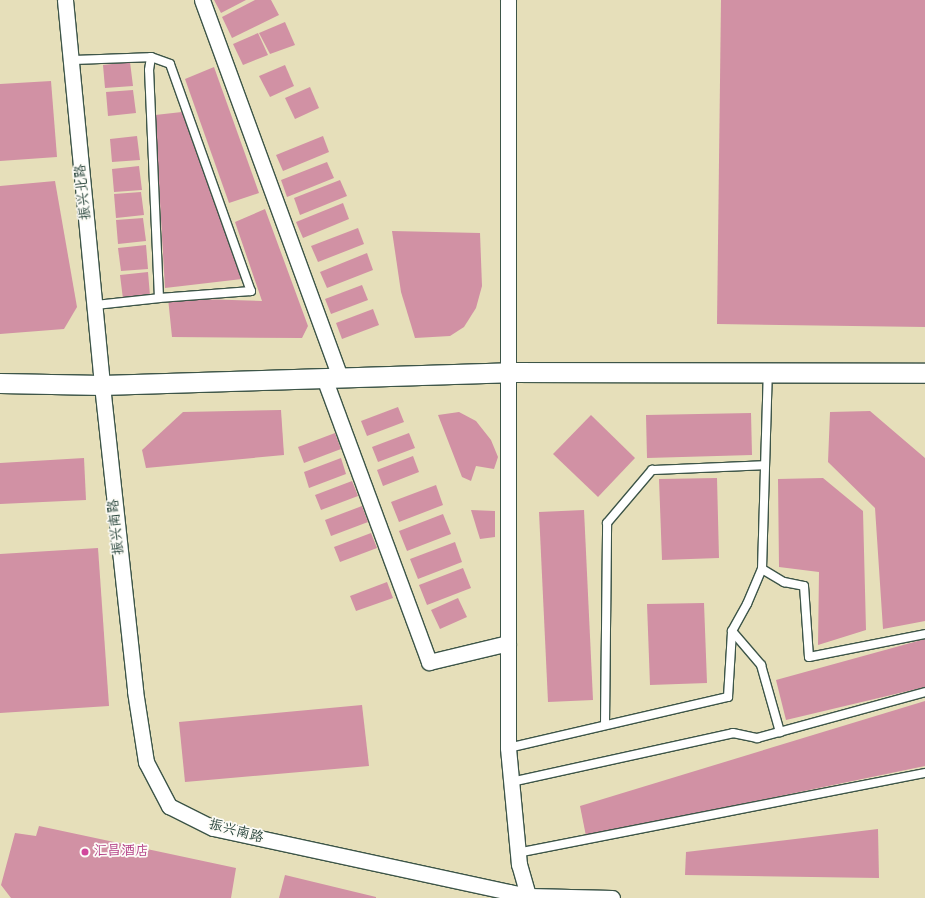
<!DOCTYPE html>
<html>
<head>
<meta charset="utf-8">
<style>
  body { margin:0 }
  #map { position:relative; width:925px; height:898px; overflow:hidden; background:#e6dfba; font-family:"Indie Flower","LXGW WenKai TC",sans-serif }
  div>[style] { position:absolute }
  .building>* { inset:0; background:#d191a4 }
  .roads { filter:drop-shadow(1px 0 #3d5548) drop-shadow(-1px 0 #3d5548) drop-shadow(0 1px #3d5548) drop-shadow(0 -1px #3d5548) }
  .service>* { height:8px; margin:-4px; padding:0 4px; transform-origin:4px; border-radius:4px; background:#fff }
  .minor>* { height:15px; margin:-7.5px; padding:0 7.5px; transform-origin:7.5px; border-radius:7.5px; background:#fff }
  .tertiary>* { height:19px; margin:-9.5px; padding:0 9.5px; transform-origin:9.5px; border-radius:9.5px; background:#fff }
  .dots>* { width:11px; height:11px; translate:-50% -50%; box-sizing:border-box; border:2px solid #fdfcf7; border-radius:50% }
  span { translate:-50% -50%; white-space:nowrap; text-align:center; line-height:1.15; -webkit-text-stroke:3.5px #fdfcf7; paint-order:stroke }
  .street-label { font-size:14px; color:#1f3d34 }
  .hotel-label { font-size:14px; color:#b23c85 }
  .left { translate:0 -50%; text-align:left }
</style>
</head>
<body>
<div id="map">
  <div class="building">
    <div style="clip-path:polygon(214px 0,246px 0,221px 13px)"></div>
    <div style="clip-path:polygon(255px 0,271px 0,279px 15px,232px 38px,222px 17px)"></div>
    <div style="clip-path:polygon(721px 0,925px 0,925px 327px,717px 324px)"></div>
    <div style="clip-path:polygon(285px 22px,295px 45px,270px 54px,259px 33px)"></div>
    <div style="clip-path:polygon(258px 33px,268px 55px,243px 65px,233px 44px)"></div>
    <div style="clip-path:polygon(130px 62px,133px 86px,105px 88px,103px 65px)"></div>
    <div style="clip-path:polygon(285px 65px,294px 86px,270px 97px,259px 76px)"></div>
    <div style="clip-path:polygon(214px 67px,259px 193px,229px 203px,185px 79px)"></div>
    <div style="clip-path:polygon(51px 81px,57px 157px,0 161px,0 84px)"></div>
    <div style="clip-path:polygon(310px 87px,319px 108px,295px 119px,285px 98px)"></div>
    <div style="clip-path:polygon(133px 90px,136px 113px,108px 116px,106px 92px)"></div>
    <div style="clip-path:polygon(182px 112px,242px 279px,165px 288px,155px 115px)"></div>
    <div style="clip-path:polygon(137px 136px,140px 160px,112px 162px,110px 139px)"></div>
    <div style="clip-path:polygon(323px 136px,329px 152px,283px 171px,276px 155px)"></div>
    <div style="clip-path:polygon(327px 162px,334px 178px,287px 197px,281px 180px)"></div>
    <div style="clip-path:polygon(139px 166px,142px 190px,114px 192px,112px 169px)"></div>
    <div style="clip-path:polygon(340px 180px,347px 196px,300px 215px,294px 198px)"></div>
    <div style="clip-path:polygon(55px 181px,77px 307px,64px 329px,0 334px,0 186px)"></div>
    <div style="clip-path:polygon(141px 192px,144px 215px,116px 218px,114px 194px)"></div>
    <div style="clip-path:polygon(343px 203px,349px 219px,303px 238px,296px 222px)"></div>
    <div style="clip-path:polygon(265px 209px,308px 326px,302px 338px,172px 337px,168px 298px,262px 301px,235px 222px)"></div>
    <div style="clip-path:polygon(143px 218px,146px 241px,118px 244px,116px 220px)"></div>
    <div style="clip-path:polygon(358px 228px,364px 244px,318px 262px,311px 246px)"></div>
    <div style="clip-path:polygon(392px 231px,480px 233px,482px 286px,476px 308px,464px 327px,450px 336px,415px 338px,401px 292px)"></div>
    <div style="clip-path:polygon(146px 245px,148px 269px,121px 271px,118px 248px)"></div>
    <div style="clip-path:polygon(367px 253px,373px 270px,327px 288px,320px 272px)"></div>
    <div style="clip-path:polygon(148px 272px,150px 296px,123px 299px,120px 275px)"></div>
    <div style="clip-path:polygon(362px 285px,368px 300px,331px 314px,325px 299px)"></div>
    <div style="clip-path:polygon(373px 309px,379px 325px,342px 339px,336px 323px)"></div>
    <div style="clip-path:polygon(398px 407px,404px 422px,367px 436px,361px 421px)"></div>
    <div style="clip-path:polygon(281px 410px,284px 455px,146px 468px,142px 450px,183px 412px)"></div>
    <div style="clip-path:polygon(870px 411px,925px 458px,925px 621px,883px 629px,875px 508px,828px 462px,830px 412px)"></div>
    <div style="clip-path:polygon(459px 412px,476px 421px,491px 440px,498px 457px,494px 469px,476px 466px,471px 481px,462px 477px,438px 415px)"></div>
    <div style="clip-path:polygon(751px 413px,752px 455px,647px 458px,646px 415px)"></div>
    <div style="clip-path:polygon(591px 415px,635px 458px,598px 497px,553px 454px)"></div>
    <div style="clip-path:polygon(335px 433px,341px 449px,304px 463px,298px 447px)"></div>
    <div style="clip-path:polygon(409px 433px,415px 448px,378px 462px,372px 447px)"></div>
    <div style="clip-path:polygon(413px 456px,419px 472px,383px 486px,377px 470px)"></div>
    <div style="clip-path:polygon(84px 458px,86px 500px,0 504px,0 463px)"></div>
    <div style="clip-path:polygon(341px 458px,346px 474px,309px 488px,304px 472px)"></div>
    <div style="clip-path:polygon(717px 478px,719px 558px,662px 560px,659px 479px)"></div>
    <div style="clip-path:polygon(823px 478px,863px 511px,866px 630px,818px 645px,819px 572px,779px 567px,778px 479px)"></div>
    <div style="clip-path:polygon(352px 481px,358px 496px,321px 510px,315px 495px)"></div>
    <div style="clip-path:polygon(436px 485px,443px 505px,399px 522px,391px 502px)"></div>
    <div style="clip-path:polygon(362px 506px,368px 522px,331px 536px,325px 520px)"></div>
    <div style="clip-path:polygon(471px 510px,495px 511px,495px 537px,480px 539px)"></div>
    <div style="clip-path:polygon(584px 510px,593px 700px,548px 702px,539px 512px)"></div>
    <div style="clip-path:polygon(443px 514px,451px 534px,407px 551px,399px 531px)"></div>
    <div style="clip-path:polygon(371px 533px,377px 548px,340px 562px,334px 547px)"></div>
    <div style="clip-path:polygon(455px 542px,462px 562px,418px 579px,410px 559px)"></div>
    <div style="clip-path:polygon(98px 548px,109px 706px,0 713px,0 554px)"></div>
    <div style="clip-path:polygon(463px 568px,471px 588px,427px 605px,419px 585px)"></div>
    <div style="clip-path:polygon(387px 582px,393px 598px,356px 611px,350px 596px)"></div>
    <div style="clip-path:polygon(458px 598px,467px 617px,440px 629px,431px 610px)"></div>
    <div style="clip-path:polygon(704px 603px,707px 683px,650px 685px,647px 604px)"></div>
    <div style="clip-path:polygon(925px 639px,925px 687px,786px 720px,776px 680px)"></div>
    <div style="clip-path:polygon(925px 701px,925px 766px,586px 836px,580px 806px)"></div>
    <div style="clip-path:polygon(362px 705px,369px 766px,185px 782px,179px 722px)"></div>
    <div style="clip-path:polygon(39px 826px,236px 868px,231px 898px,11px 898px,1px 885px,15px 833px,36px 836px)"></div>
    <div style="clip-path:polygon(878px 829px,879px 878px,685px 875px,686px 852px)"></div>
    <div style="clip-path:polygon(285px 875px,376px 897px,376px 898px,279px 898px)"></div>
  </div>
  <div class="roads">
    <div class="service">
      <div style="left:71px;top:60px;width:80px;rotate:-2.1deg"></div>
      <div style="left:95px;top:305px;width:64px;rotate:-6.2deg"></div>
      <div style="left:159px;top:298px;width:228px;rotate:-92.5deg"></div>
      <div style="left:149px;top:70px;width:13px;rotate:-81deg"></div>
      <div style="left:151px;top:57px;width:20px;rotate:20deg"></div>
      <div style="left:170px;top:64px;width:241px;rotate:70.4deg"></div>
      <div style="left:251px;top:291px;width:92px;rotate:175.6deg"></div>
      <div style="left:762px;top:569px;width:26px;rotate:31deg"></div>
      <div style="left:784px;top:582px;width:20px;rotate:11deg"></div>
      <div style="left:804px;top:586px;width:71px;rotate:86deg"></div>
      <div style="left:809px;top:657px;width:118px;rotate:-11.2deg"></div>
      <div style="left:732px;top:631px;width:45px;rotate:49.5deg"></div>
      <div style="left:761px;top:665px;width:70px;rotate:74.2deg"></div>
      <div style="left:605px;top:725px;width:202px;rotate:-89.4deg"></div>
      <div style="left:607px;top:523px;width:70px;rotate:-49.7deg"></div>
      <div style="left:652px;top:470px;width:113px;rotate:-2.5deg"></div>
      <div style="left:508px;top:748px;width:226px;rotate:-13.1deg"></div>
      <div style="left:728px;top:697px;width:66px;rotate:-86.5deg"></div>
      <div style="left:732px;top:631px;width:31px;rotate:-61deg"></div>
      <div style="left:747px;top:604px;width:38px;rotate:-67deg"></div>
      <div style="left:762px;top:569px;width:197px;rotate:-88.3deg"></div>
      <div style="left:511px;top:782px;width:227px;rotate:-12.4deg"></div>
      <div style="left:733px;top:733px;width:25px;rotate:12deg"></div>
      <div style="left:757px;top:738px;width:174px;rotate:-15.3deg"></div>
      <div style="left:517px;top:853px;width:416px;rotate:-11.1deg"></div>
    </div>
    <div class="minor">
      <div style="left:65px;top:0;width:387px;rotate:84.5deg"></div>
      <div style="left:102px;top:385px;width:308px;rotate:83.8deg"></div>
      <div style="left:135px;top:691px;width:72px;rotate:81.2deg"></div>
      <div style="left:146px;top:762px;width:50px;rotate:62.4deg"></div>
      <div style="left:169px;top:806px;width:49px;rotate:26.6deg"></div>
      <div style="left:213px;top:828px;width:303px;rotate:12.2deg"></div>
      <div style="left:509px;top:892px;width:20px;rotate:11deg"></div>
      <div style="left:529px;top:896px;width:83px;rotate:1.4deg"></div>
      <div style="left:202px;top:0;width:401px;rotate:69.9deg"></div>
      <div style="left:508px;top:0;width:748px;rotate:90deg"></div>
      <div style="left:508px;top:748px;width:117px;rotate:84.6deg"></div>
      <div style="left:519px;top:864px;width:35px;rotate:74deg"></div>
      <div style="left:324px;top:378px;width:303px;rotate:69.7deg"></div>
      <div style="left:429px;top:662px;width:81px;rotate:-13.5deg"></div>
    </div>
    <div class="tertiary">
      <div style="left:0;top:383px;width:102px;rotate:1.1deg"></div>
      <div style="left:102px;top:385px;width:406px;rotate:-1.8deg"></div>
      <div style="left:508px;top:372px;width:417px;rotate:0.1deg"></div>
    </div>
  </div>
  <div class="dots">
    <div style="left:85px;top:852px;background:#d1479c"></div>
  </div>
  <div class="street-label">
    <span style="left:84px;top:192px;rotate:-96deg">振兴北路</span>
    <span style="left:117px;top:527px;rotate:-96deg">振兴南路</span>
    <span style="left:236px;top:832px;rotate:15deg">振兴南路</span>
  </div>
  <div class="hotel-label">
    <span class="left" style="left:93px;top:852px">汇昌酒店</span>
  </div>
</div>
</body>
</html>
